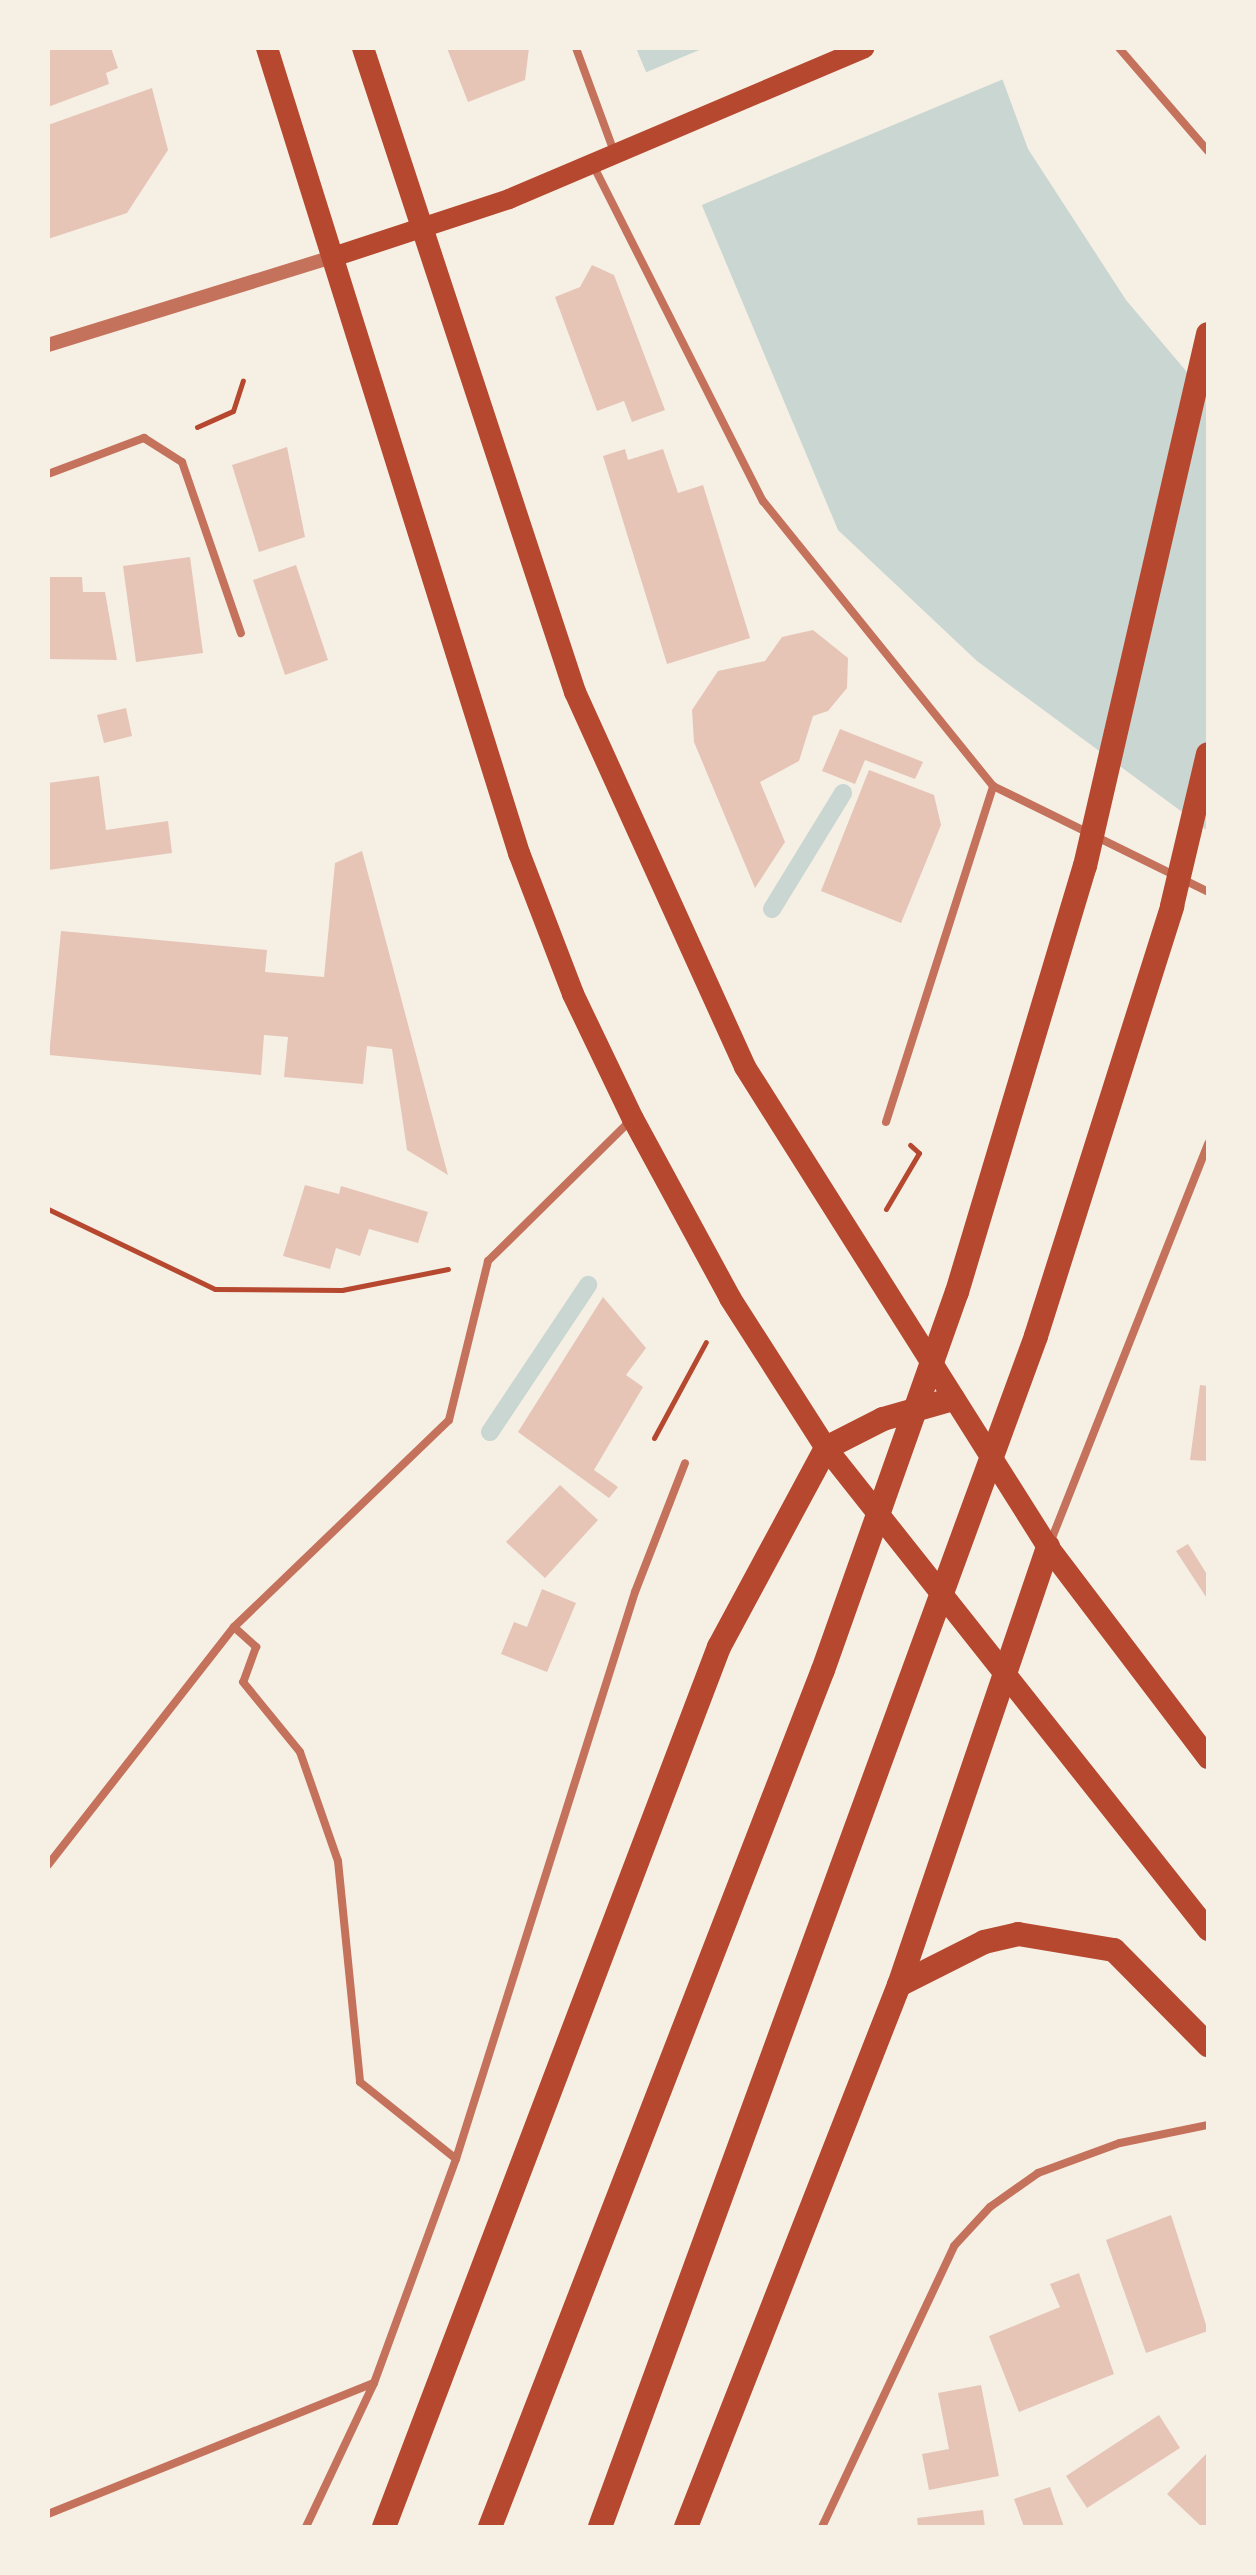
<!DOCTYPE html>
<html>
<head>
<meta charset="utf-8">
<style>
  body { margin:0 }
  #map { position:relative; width:1256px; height:2575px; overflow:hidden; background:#f6efe4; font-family:"Playfair Display",serif }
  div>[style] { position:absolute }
  .water>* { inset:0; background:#c9d6d2 }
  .pier>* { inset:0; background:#f6efe4 }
  .stream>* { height:18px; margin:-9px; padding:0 9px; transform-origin:9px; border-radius:9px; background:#c9d6d2 }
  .building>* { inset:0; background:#e6c5b7 }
  .path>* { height:5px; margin:-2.5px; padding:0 2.5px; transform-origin:2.5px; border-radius:2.5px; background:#b5482f }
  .minor>* { height:8px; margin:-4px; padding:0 4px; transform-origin:4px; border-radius:4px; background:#c5725c }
  .tertiary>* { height:14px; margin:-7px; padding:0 7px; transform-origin:7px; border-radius:7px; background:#c5725c }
  .primary>* { height:20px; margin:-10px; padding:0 10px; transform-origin:10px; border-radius:10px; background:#b5482f }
  .trunk>* { height:22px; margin:-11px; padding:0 11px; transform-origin:11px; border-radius:11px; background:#b5482f }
  .motorway>* { height:24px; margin:-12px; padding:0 12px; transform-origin:12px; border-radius:12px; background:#b5482f }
  span { translate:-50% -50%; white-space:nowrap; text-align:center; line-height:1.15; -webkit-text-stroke:8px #f6efe4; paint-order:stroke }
  .frame { position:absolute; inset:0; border:50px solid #f6efe4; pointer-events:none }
</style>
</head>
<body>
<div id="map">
  <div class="water">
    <div style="clip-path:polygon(636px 48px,991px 48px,1028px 149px,1126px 300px,1208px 397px,1208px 831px,977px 661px,838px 530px)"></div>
  </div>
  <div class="pier">
    <div style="clip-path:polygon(704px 48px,995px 48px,1006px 78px,697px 207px,642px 74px)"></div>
  </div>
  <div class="stream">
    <div style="left:772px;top:909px;width:136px;rotate:-58.5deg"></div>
    <div style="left:490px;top:1432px;width:177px;rotate:-56.3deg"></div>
  </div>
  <div class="building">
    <div style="clip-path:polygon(48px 48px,111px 48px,118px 68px,106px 73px,109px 84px,48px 107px)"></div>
    <div style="clip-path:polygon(447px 48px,529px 48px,525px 80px,468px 102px)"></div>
    <div style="clip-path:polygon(152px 88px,168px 150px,127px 213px,48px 239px,48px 125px)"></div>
    <div style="clip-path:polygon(592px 265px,614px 275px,665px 410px,632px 422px,624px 401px,597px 411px,555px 297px,580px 287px)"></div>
    <div style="clip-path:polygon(287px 447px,305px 537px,259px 552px,232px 465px)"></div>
    <div style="clip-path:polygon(625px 449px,628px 460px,663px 449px,678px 493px,703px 485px,750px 638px,667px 664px,603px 456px)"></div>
    <div style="clip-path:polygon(190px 557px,203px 653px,136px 662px,123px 566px)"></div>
    <div style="clip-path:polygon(296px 565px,328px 660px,285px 675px,253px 580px)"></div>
    <div style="clip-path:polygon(48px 577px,82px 577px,83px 592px,105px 592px,117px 660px,48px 659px)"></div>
    <div style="clip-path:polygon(813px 630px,848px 658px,847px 688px,828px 711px,813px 716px,799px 761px,760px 782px,785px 842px,755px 888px,694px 742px,692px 710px,718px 671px,765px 661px,782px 637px)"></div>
    <div style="clip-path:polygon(126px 708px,132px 736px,104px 743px,97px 715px)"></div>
    <div style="clip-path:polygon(840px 729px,923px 762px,915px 779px,865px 760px,855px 784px,822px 771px)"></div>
    <div style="clip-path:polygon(869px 770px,934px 795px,941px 825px,901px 923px,821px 891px)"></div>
    <div style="clip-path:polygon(99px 776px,106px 830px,168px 821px,172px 853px,48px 870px,48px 783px)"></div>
    <div style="clip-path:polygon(362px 851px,448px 1175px,407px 1150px,392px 1049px,367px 1046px,363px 1084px,284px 1077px,288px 1037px,264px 1035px,261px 1075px,49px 1055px,61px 931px,267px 950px,265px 972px,324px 977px,335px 863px)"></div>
    <div style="clip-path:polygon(305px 1185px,339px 1194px,341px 1186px,428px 1212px,418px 1243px,369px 1229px,360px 1256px,336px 1248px,330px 1269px,283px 1256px)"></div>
    <div style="clip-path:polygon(603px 1297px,646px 1348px,626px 1375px,643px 1387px,594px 1470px,618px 1487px,609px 1498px,518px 1432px)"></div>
    <div style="clip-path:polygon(1200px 1385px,1208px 1386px,1208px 1461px,1190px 1460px)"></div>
    <div style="clip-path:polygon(560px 1485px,598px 1520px,545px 1578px,506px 1542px)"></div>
    <div style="clip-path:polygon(1188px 1544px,1208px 1576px,1208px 1600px,1176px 1551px)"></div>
    <div style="clip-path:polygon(542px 1589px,576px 1603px,547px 1672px,501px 1654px,514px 1622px,527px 1627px)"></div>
    <div style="clip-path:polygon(1171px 2215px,1208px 2331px,1146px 2353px,1106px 2240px)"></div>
    <div style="clip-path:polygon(1079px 2273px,1114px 2374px,1019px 2412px,989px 2336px,1060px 2307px,1050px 2284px)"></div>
    <div style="clip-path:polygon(981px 2385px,999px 2476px,929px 2490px,922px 2454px,949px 2449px,938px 2393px)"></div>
    <div style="clip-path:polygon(1159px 2415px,1180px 2448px,1087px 2508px,1066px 2476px)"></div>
    <div style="clip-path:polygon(1208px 2452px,1208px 2527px,1202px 2527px,1167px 2494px)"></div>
    <div style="clip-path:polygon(1050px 2487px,1064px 2527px,1024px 2527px,1014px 2499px)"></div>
    <div style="clip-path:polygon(983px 2510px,985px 2527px,918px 2527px,917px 2518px)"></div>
  </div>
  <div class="path">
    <div style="left:197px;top:427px;width:39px;rotate:-24deg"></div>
    <div style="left:233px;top:411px;width:32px;rotate:-72deg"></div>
    <div style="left:48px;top:1209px;width:185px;rotate:25.6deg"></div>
    <div style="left:215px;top:1289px;width:127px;rotate:0.5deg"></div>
    <div style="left:342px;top:1290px;width:108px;rotate:-11.2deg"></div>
    <div style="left:886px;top:1209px;width:65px;rotate:-59.5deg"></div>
    <div style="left:919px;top:1153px;width:12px;rotate:-138deg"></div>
    <div style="left:654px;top:1438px;width:109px;rotate:-61.6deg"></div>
  </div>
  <div class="minor">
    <div style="left:576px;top:48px;width:111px;rotate:69.9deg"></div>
    <div style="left:1119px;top:48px;width:136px;rotate:49.2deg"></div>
    <div style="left:593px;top:165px;width:377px;rotate:63.2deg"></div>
    <div style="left:763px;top:501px;width:366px;rotate:51.1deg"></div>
    <div style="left:993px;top:786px;width:240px;rotate:26.2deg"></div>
    <div style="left:48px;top:474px;width:103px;rotate:-20.6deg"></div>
    <div style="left:144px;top:438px;width:45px;rotate:32.3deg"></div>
    <div style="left:182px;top:462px;width:181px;rotate:71deg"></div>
    <div style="left:886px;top:1122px;width:353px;rotate:-72.3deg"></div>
    <div style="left:1050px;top:1543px;width:430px;rotate:-68.4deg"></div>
    <div style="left:234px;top:1627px;width:30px;rotate:42deg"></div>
    <div style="left:256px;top:1647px;width:37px;rotate:110deg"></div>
    <div style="left:243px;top:1682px;width:90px;rotate:50.8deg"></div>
    <div style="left:300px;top:1752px;width:115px;rotate:70.8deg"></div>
    <div style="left:338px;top:1861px;width:222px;rotate:84.3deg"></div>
    <div style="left:360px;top:2082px;width:123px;rotate:38.7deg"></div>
    <div style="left:456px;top:2159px;width:239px;rotate:110.1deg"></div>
    <div style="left:374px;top:2383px;width:159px;rotate:115.3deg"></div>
    <div style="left:48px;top:1865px;width:302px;rotate:-52deg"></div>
    <div style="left:234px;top:1627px;width:298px;rotate:-43.9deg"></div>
    <div style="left:449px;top:1420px;width:164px;rotate:-76.2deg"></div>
    <div style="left:488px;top:1261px;width:202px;rotate:-44.6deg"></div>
    <div style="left:456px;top:2159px;width:595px;rotate:-72.48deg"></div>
    <div style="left:635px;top:1592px;width:138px;rotate:-68.8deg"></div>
    <div style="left:48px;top:2514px;width:351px;rotate:-21.9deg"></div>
    <div style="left:822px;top:2527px;width:310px;rotate:-64.8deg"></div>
    <div style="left:954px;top:2246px;width:53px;rotate:-47.3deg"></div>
    <div style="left:990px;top:2207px;width:59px;rotate:-35.3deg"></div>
    <div style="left:1038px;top:2173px;width:87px;rotate:-20.1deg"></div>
    <div style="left:1120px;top:2143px;width:90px;rotate:-11.6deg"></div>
  </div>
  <div class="tertiary">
    <div style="left:48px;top:345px;width:298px;rotate:-17.2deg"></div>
  </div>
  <div class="primary">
    <div style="left:333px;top:257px;width:185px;rotate:-18.2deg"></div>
    <div style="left:509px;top:199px;width:386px;rotate:-23deg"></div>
  </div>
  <div class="trunk">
    <div style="left:267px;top:48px;width:844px;rotate:72.62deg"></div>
    <div style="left:519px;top:853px;width:151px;rotate:69deg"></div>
    <div style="left:573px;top:994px;width:139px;rotate:64.4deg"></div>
    <div style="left:633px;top:1119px;width:204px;rotate:61.5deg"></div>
    <div style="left:730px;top:1298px;width:178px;rotate:57.4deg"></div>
    <div style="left:826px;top:1448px;width:615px;rotate:51.6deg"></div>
    <div style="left:363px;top:48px;width:678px;rotate:71.78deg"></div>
    <div style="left:575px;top:692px;width:412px;rotate:65.6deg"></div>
    <div style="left:745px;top:1067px;width:568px;rotate:57.74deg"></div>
    <div style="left:1048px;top:1547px;width:265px;rotate:52.8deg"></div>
  </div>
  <div class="motorway">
    <div style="left:899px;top:1985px;width:95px;rotate:-26.8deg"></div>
    <div style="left:984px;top:1942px;width:35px;rotate:-13deg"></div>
    <div style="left:1018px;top:1934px;width:97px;rotate:9.5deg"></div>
    <div style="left:1114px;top:1950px;width:134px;rotate:45.3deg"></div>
    <div style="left:384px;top:2527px;width:942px;rotate:-69.16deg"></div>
    <div style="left:719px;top:1647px;width:226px;rotate:-61.7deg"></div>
    <div style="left:826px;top:1448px;width:64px;rotate:-27deg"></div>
    <div style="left:883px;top:1419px;width:73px;rotate:-15.9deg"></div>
    <div style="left:490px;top:2527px;width:919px;rotate:-68.77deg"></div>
    <div style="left:823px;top:1670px;width:401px;rotate:-70.5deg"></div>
    <div style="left:957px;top:1292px;width:445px;rotate:-73.3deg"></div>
    <div style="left:1085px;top:866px;width:546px;rotate:-76.98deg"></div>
    <div style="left:600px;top:2527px;width:1268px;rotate:-69.89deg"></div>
    <div style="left:1036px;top:1336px;width:451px;rotate:-72.4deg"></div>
    <div style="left:1172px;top:906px;width:156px;rotate:-76.7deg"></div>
    <div style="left:686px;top:2527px;width:582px;rotate:-68.55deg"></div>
    <div style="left:899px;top:1985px;width:463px;rotate:-71.2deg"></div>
  </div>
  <div class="frame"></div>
</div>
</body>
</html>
